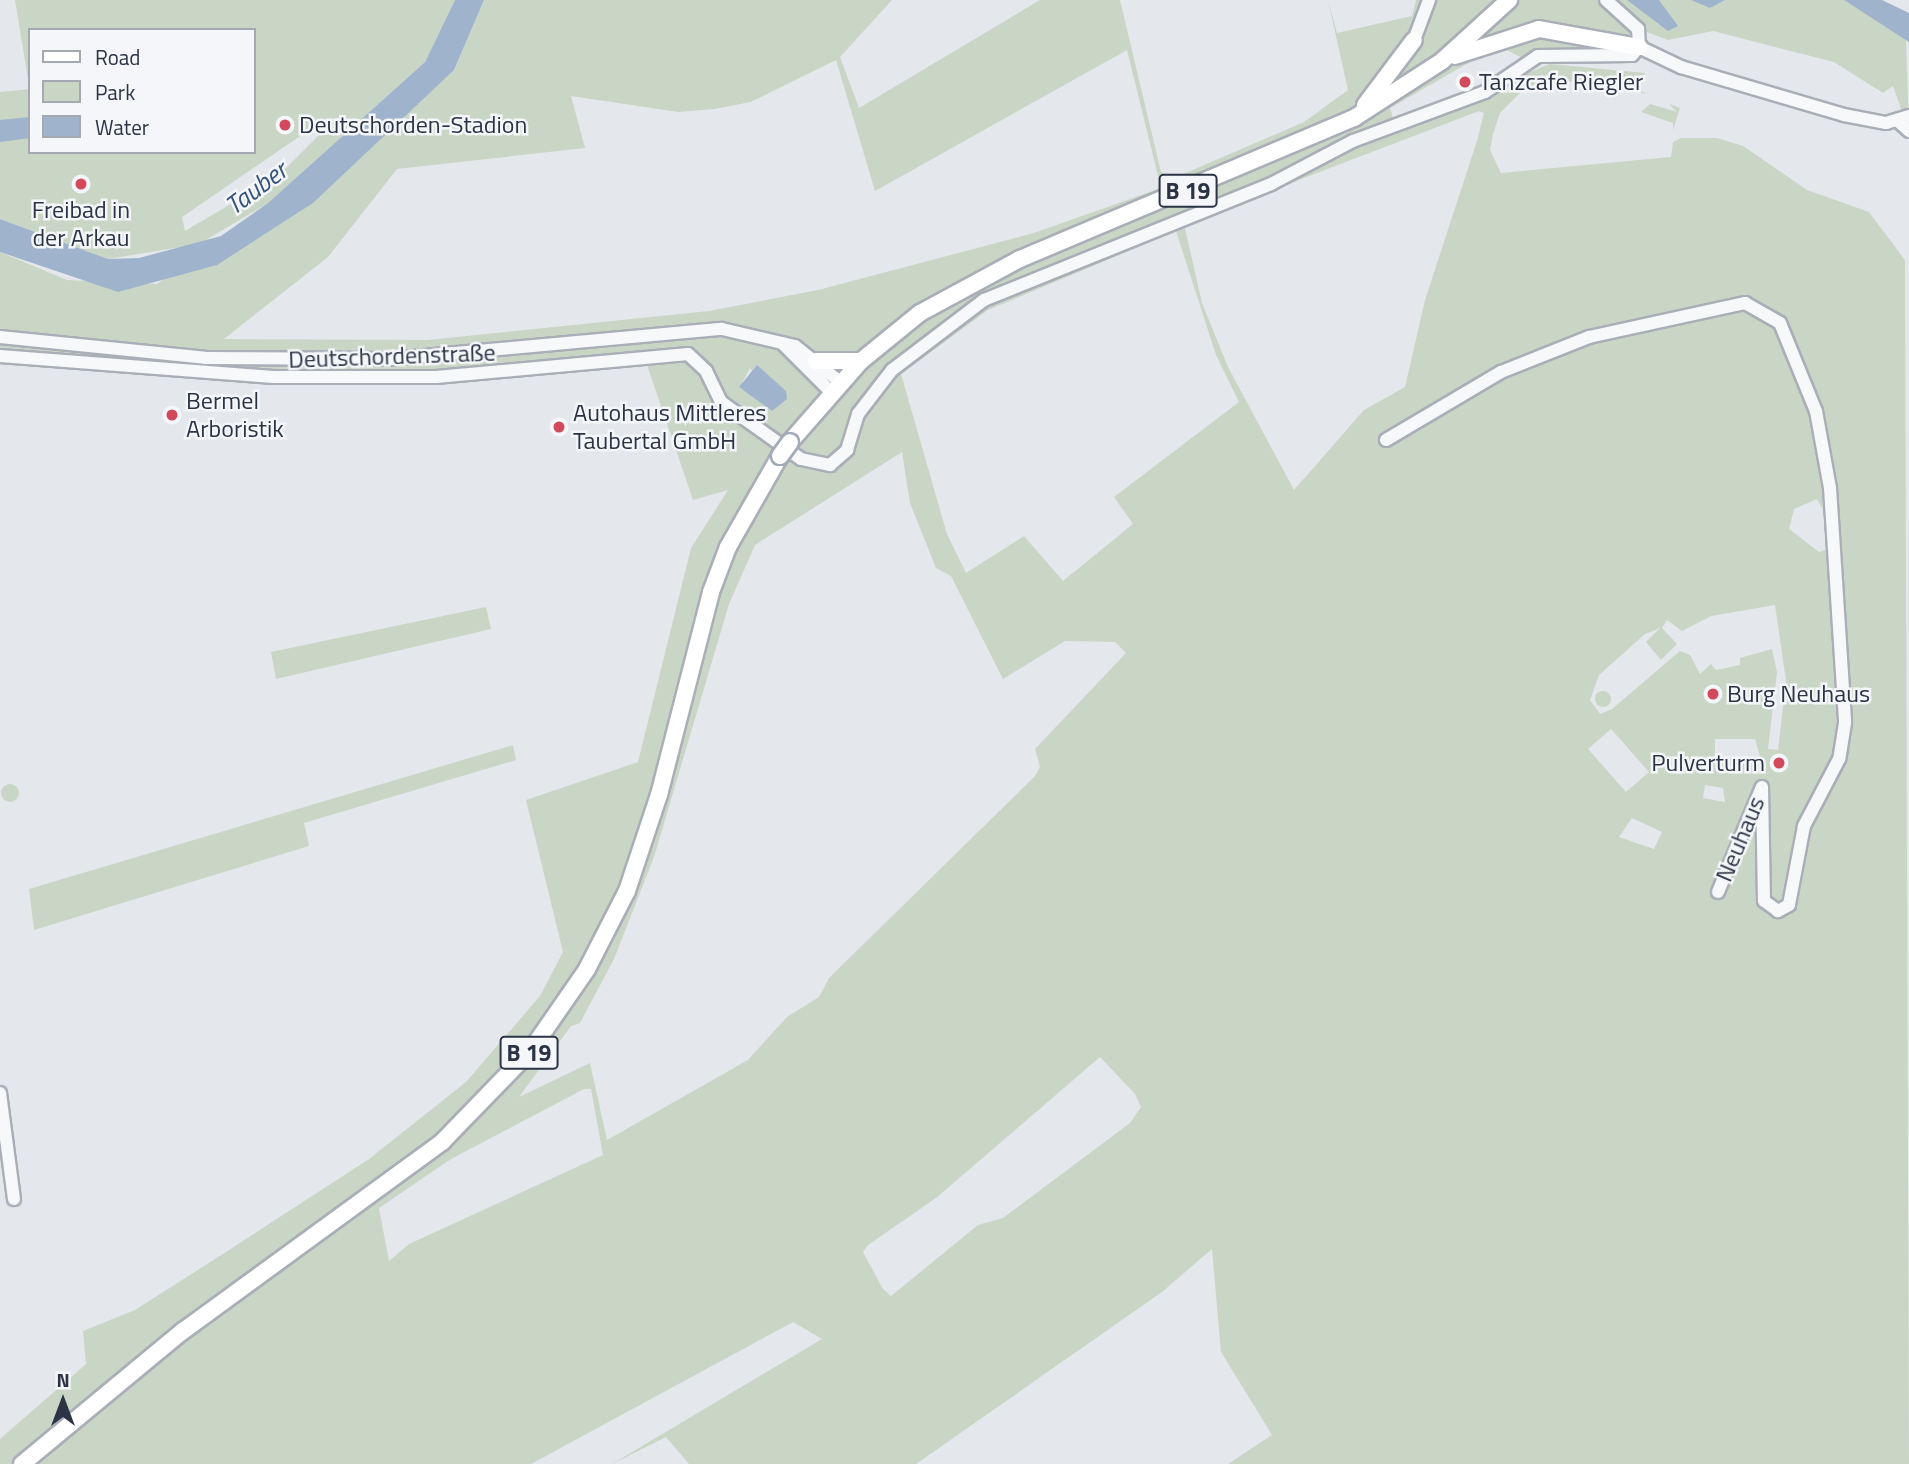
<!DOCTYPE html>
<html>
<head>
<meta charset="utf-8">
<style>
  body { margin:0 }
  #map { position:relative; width:1909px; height:1464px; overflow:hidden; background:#e4e7ec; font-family:"Titillium Web",sans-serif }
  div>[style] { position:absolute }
  .green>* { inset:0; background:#c9d6c5 }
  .round { border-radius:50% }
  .water>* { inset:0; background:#9fb4cc }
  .roads { filter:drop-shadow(2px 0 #a9aeb7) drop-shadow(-2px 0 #a9aeb7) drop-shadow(0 2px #a9aeb7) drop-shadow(0 -2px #a9aeb7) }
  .minor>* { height:12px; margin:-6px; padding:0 6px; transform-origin:6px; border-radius:6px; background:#f7f8fa }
  .major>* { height:16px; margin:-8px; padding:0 8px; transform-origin:8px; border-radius:8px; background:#fff }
  .bridges { filter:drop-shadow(2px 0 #a3abb8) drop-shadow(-2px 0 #a3abb8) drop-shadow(0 2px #a3abb8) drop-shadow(0 -2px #a3abb8) }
  .major-bridge>* { height:16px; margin:-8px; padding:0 8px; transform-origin:8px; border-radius:8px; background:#fff }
  .dots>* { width:19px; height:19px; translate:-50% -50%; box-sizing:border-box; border:4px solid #f4f6f9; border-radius:50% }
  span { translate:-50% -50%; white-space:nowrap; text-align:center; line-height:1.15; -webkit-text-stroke:5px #f4f6f9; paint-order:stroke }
  .shield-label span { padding:2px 5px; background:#f4f6f9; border:2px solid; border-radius:5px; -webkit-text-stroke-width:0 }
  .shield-label { font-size:23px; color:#2b3445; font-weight:700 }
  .poi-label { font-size:24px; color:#2b3445 }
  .left { translate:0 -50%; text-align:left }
  .right { translate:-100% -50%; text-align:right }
  .street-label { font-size:24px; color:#2b3445 }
  .water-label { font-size:26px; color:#34527a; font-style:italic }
  .legend { position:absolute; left:28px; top:28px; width:228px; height:126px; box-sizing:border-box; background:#f4f6f9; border:2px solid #a4a8b1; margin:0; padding:9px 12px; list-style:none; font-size:21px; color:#2b3445 }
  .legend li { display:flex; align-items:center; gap:14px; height:35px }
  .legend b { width:35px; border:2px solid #a4a8b1 }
  .north { position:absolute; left:28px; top:1366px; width:70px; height:70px; -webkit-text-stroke:5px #f4f6f9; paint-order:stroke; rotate:0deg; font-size:19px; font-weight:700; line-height:28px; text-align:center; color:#2b3445 }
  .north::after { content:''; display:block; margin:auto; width:24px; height:32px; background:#2b3445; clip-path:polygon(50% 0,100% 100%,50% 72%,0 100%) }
</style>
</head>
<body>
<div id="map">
  <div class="green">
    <div style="clip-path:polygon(evenodd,15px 0,455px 0,425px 62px,268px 203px,199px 244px,108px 259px,0 219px,0 92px,30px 89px,30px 152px,254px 152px,254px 30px,30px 30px,29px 85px,15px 0,312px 128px,323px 131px,277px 177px,185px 231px,182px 217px,312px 128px)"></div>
    <div style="clip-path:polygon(evenodd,484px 0,892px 0,840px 57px,859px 108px,1040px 0,1120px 0,1161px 172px,1172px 179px,1304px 122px,1348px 90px,1328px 0,1337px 33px,1412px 16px,1416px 0,1844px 0,1906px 39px,1909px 131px,1893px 86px,1883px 93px,1834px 62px,1713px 31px,1668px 40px,1639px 29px,1639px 47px,1524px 59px,1505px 49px,1491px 50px,1390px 108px,1395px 125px,1550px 64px,1645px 73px,1639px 90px,1647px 94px,1586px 80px,1527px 86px,1500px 113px,1493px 134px,1490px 150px,1501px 173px,1671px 157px,1673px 142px,1681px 138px,1717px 138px,1743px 146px,1807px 190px,1869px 212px,1905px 260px,1909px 1464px,1228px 1464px,1272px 1435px,1221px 1352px,1212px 1249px,1162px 1292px,916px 1464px,689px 1464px,666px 1437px,612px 1464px,822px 1339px,793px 1322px,531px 1464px,0 1464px,0 1439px,86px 1364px,83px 1331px,135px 1310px,226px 1252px,369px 1159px,466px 1082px,540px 996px,563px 952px,526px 800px,638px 762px,691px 548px,728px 490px,693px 500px,645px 359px,436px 377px,273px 377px,0 356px,0 252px,67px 280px,157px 284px,407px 112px,454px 70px,484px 0,1127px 50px,1161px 188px,1034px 233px,818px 290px,709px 311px,428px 340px,224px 339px,328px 257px,397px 169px,585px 148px,571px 96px,678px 112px,714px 109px,751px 102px,836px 60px,875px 191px,1127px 50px,484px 0,1479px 111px,1484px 113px,1477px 141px,1425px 300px,1405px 387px,1364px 410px,1294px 490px,1228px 367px,1202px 303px,1184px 224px,1479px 111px,484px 0,1176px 231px,1216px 355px,1239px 402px,1114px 497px,1133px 524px,1063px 581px,1024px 536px,966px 573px,947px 534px,901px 374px,988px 310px,1176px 231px,484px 0,796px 346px,843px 365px,860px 362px,831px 392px,796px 346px,484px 0,750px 368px,778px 403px,772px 411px,740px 387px,750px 368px,484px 0,902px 452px,910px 503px,936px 568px,951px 576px,1003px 679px,1065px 641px,1115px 642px,1126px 653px,1035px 749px,1040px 767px,1035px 776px,829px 978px,819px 997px,787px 1017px,748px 1060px,607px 1140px,590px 1063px,519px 1097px,571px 1026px,580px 1023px,614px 959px,654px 857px,729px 604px,755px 545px,902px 452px,484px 0,1817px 499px,1828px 518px,1830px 548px,1819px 552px,1789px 529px,1794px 509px,1817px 499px,484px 0,1775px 605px,1786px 681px,1778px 750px,1768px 749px,1777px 672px,1772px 649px,1740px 658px,1740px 665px,1716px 670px,1711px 664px,1700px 674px,1690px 655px,1680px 651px,1612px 709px,1600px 714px,1590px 700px,1599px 675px,1645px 634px,1660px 628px,1646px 642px,1661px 660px,1677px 644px,1662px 628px,1667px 620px,1682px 631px,1711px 616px,1775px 605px,484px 0,1611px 729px,1649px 772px,1626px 792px,1588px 749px,1611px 729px,484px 0,1715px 739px,1755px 739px,1761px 760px,1715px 756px,1715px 739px,484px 0,1705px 785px,1723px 788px,1725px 802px,1703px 798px,1705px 785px,484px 0,1632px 818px,1662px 832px,1654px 849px,1619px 837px,1632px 818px,484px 0,1100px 1057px,1135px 1094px,1141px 1107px,1130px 1123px,1003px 1218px,978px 1225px,891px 1296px,883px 1289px,863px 1252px,868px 1245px,936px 1198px,1100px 1057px,484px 0,584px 1089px,591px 1089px,603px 1155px,409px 1244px,389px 1261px,379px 1208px,451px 1159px,584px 1089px)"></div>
    <div style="clip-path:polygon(1650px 104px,1677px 112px,1669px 104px,1680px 108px,1673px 130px,1673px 123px,1641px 112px)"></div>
    <div style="clip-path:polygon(486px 607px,491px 629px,276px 679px,271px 652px)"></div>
    <div class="round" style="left:1595px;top:691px;width:16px;height:16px"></div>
    <div style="clip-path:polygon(513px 745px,516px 760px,304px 823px,309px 846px,34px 930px,29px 889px)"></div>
    <div class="round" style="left:1px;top:784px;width:18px;height:18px"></div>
  </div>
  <div class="water">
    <div style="clip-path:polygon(455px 0,484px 0,454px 70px,313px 203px,217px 265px,118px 292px,0 252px,0 219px,108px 259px,139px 258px,221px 236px,268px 203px,425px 62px)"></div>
    <div style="clip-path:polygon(1627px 0,1659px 0,1678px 26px,1668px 31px)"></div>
    <div style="clip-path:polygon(1691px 0,1725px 0,1710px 8px)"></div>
    <div style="clip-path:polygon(1844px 0,1882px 0,1909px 13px,1909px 42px)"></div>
    <div style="clip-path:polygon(30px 117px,30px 138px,0 142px,0 120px)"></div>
    <div style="clip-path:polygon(757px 365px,786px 391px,787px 399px,772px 411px,739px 387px)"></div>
  </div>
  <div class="roads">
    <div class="minor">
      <div style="left:1414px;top:40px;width:43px;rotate:-69.4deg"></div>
      <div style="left:1639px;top:47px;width:47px;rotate:25.5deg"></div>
      <div style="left:1681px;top:67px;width:170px;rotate:16.4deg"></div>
      <div style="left:1844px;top:115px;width:43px;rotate:10.8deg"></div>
      <div style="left:1886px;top:123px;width:24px;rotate:-17deg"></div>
      <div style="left:1898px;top:121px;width:15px;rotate:42deg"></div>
      <div style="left:0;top:337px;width:206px;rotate:5.8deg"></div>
      <div style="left:205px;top:358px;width:185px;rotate:0.3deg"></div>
      <div style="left:390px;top:359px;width:333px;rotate:-5.2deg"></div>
      <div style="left:722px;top:329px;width:75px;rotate:13.1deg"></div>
      <div style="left:795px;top:346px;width:58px;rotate:38.7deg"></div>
      <div style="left:782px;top:343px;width:69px;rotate:45deg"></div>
      <div style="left:0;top:356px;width:274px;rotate:4.4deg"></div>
      <div style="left:273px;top:377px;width:163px"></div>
      <div style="left:436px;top:377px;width:253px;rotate:-5.2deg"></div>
      <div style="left:688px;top:354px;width:25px;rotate:43deg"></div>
      <div style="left:706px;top:371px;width:34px;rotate:64deg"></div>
      <div style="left:721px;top:402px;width:98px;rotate:35.5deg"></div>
      <div style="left:801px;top:459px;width:30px;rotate:12deg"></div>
      <div style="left:830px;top:465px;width:23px;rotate:-41deg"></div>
      <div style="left:847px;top:450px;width:38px;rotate:-73deg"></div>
      <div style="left:858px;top:414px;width:56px;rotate:-52.3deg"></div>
      <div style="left:892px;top:370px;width:116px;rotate:-37.3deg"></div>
      <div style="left:984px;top:300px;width:310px;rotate:-22deg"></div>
      <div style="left:1271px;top:184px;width:93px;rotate:-27.7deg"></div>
      <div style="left:1353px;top:141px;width:141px;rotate:-20.4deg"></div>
      <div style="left:1485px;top:92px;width:64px;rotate:-34.2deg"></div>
      <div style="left:1538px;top:56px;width:94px;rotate:-0.6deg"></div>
      <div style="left:1632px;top:55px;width:11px;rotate:-49deg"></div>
      <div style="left:1639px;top:47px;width:18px;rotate:-93deg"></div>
      <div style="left:1638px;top:29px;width:43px;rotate:-137.8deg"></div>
      <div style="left:1386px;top:440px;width:134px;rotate:-30.6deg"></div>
      <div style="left:1501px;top:372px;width:95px;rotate:-21.7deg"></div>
      <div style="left:1589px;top:337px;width:160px;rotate:-12.3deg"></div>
      <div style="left:1745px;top:303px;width:40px;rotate:29.7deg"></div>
      <div style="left:1780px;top:323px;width:95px;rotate:67.8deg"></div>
      <div style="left:1816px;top:411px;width:78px;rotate:79.7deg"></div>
      <div style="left:1830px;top:488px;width:235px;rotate:86.3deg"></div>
      <div style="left:1845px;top:723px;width:36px;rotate:99deg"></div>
      <div style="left:1839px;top:759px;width:76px;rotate:117.6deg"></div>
      <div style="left:1804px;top:826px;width:80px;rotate:100.8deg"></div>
      <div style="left:1789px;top:905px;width:13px;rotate:151deg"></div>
      <div style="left:1778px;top:911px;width:17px;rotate:-144deg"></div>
      <div style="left:1764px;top:901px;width:114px;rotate:-91deg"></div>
      <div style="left:1718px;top:892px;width:112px;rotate:-67.3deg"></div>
      <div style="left:0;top:1093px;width:107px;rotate:82.5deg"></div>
    </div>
    <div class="major">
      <div style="left:1455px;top:56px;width:88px;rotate:-17.8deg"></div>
      <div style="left:1539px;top:29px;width:102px;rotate:10.2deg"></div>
      <div style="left:1365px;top:105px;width:81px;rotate:-53deg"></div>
      <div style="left:816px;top:361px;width:45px"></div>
      <div style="left:790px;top:442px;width:108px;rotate:-48.8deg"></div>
      <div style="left:861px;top:361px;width:76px;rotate:-39.1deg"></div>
      <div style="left:920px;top:313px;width:114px;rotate:-28.4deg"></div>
      <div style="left:1020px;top:259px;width:363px;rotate:-22.9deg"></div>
      <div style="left:1354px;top:118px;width:105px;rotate:-32.9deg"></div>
      <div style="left:1442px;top:61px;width:91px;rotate:-42.3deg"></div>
      <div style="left:22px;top:1464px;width:209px;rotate:-39.6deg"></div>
      <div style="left:183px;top:1331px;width:321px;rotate:-36.1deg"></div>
      <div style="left:442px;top:1142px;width:128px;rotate:-45.9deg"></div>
      <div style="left:531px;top:1050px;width:98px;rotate:-55.3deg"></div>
      <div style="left:587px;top:969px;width:88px;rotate:-62.9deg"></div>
      <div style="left:627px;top:891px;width:101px;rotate:-71.6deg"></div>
      <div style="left:659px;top:795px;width:210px;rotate:-75.6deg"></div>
      <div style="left:711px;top:592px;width:48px;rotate:-69.3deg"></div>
      <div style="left:728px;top:547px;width:105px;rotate:-60.3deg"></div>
    </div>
  </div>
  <div class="bridges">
    <div class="major-bridge">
      <div style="left:780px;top:456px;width:17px;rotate:-54deg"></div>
    </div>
  </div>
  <div class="dots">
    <div style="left:1465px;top:82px;background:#d1495b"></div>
    <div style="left:285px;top:125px;background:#d1495b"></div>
    <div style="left:81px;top:184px;background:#d1495b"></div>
    <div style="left:172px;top:415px;background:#d1495b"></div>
    <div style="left:559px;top:427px;background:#d1495b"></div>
    <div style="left:1713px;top:694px;background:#d1495b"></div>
    <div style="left:1779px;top:763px;background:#d1495b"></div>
  </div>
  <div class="shield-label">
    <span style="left:1188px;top:191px">B 19</span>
    <span style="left:529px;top:1053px">B 19</span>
  </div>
  <div class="poi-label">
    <span class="left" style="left:1479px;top:82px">Tanzcafe Riegler</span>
    <span class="left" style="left:299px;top:125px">Deutschorden-Stadion</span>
    <span style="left:81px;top:224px">Freibad in<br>der Arkau</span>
    <span class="left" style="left:186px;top:415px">Bermel<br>Arboristik</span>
    <span class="left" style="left:573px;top:427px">Autohaus Mittleres<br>Taubertal GmbH</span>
    <span class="left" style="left:1727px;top:694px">Burg Neuhaus</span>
    <span class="right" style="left:1765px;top:763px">Pulverturm</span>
  </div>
  <div class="street-label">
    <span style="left:392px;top:356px;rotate:-2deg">Deutschordenstraße</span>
    <span style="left:1740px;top:839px;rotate:-67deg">Neuhaus</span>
  </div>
  <div class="water-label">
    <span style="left:256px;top:188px;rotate:-37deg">Tauber</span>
  </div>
  <ul class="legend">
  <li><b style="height:9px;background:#fff"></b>Road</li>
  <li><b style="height:19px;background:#c9d6c5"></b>Park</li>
  <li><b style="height:19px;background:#9fb4cc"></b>Water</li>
  </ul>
  <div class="north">N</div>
</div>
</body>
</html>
